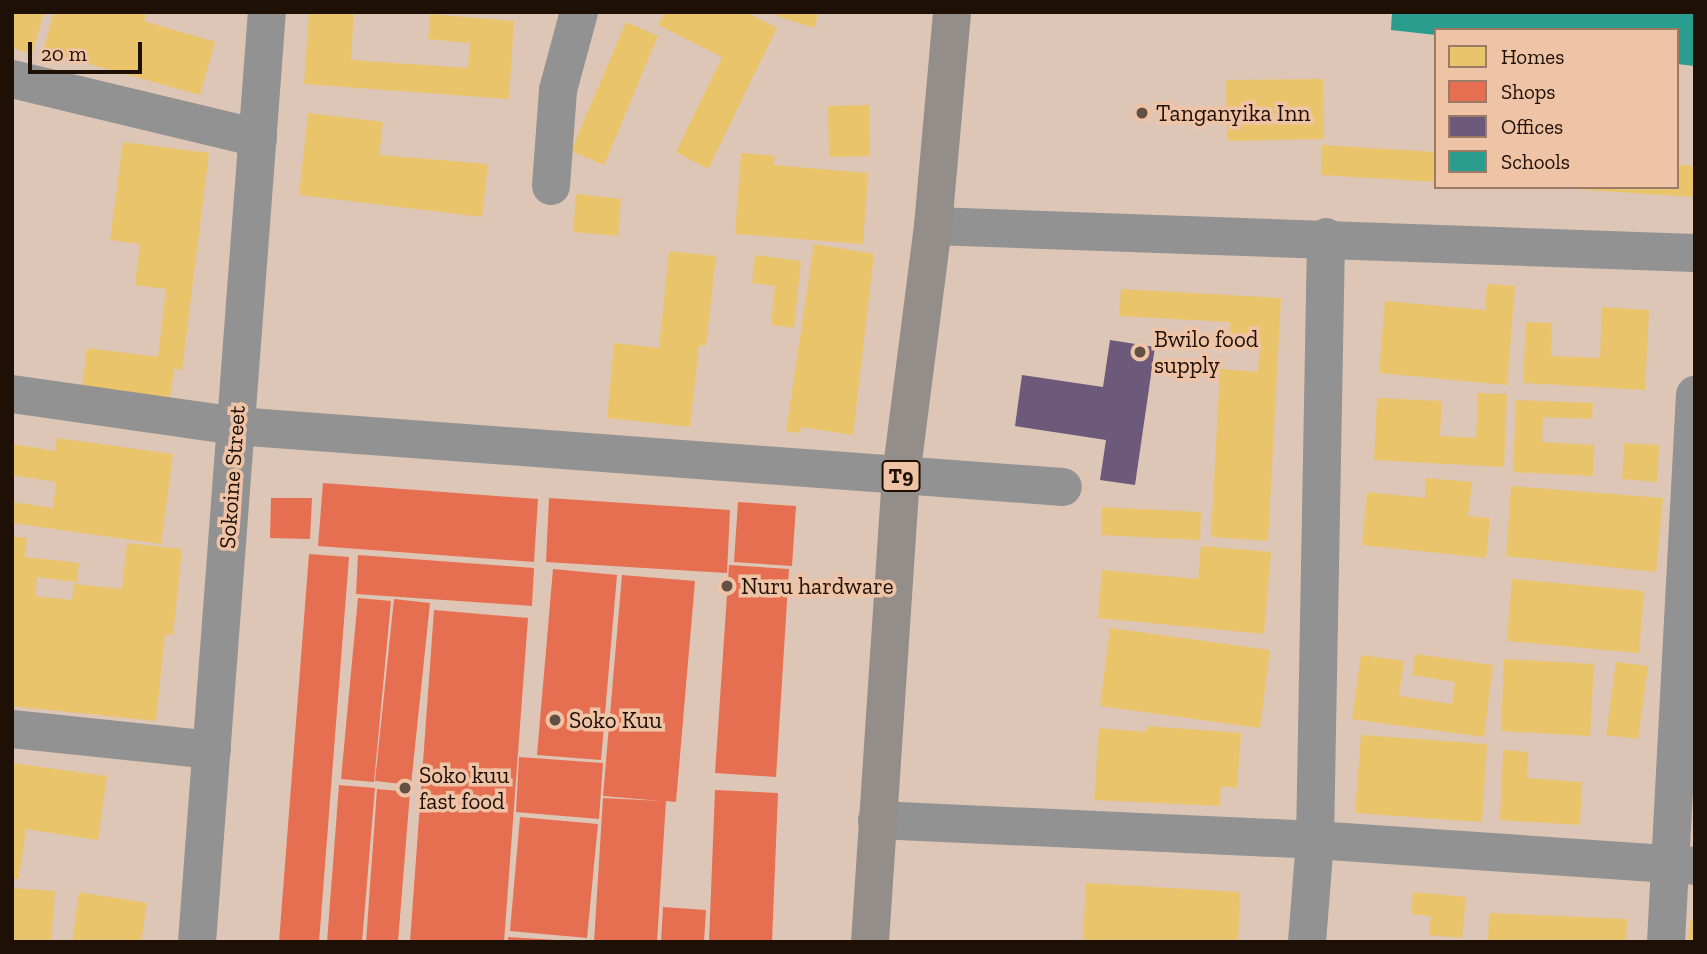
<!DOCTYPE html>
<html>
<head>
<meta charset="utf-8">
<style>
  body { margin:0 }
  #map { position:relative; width:1707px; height:954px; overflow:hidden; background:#dec6b7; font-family:"Zilla Slab",serif }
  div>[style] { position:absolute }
  .homes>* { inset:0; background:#e9c46a }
  .shops>* { inset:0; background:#e76f51 }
  .offices>* { inset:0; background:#6d597a }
  .schools>* { inset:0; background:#2a9d8f }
  .minor>* { height:38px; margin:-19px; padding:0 19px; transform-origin:19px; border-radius:19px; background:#929292 }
  .highway>* { height:38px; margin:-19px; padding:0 19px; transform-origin:19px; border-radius:19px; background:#938e89 }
  .dots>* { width:19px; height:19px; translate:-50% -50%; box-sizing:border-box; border:4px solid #efc3a6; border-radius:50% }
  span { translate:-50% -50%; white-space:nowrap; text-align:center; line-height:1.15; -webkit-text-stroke:7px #efc3a6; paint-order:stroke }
  .shield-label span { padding:2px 5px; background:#efc3a6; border:2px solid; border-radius:5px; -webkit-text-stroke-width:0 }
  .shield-label { font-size:21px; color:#1f1006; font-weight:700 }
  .poi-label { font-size:23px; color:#1f1006 }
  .left { translate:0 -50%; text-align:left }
  .street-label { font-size:23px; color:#1f1006 }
  .frame { position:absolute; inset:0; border:14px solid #1f1006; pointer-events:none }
  .legend { position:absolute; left:1434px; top:28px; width:245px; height:161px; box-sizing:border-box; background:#efc3a6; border:2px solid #9c7b66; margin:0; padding:9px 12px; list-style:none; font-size:21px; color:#1f1006 }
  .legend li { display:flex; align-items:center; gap:14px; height:35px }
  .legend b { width:35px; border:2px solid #9c7b66 }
  .scale { position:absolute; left:28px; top:42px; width:114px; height:32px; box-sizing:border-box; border:4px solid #1f1006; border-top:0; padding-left:9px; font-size:21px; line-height:24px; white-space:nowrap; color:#1f1006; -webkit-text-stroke:5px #efc3a6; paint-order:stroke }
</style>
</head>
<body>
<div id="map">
  <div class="homes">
    <div style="clip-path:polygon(12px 12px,44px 12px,32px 54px,12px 48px)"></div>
    <div style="clip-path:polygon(54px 12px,147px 12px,144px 21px,215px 42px,200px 95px,43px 51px)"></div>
    <div style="clip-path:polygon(309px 12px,354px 12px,351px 60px,468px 68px,470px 43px,428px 39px,430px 14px,514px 21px,509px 99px,304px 84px)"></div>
    <div style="clip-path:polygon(665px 12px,745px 12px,777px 28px,708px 169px,676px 152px,722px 57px,658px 25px)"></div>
    <div style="clip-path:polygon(778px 12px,819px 12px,814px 28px,777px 16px)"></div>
    <div style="clip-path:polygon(626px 22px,658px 36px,604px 165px,571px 151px)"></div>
    <div style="clip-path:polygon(1323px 79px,1324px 139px,1227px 141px,1226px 80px)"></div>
    <div style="clip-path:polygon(869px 105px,870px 156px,829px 157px,828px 106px)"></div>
    <div style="clip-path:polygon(308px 113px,383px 122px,379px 155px,488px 164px,482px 217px,299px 195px)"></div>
    <div style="clip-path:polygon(123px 142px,209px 153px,182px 370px,174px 369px,170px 398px,82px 387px,87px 348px,158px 357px,166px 289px,135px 285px,140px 244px,110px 240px)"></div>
    <div style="clip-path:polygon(1322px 145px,1436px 152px,1436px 182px,1321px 175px)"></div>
    <div style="clip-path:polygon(741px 153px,775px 156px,773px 165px,868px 173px,863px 244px,735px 234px)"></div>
    <div style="clip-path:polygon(1677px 165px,1695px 166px,1695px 197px,1571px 189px,1677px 187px)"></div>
    <div style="clip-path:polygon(576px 194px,621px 199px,618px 236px,573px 232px)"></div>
    <div style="clip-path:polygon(814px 244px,874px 254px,853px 435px,801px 427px,800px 433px,786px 431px)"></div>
    <div style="clip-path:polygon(669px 251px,716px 256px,706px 346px,699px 345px,690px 427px,607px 418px,614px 343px,659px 348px)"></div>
    <div style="clip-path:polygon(755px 255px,801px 261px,794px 328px,771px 325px,775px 286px,752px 283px)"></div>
    <div style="clip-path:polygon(1487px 284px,1515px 286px,1507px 385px,1379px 373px,1385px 301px,1485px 310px)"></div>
    <div style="clip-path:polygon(1121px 289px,1281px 298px,1268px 541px,1211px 537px,1220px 369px,1258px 372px,1260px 338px,1230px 337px,1230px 322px,1119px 316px)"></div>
    <div style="clip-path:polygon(1602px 307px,1649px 310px,1645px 390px,1523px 383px,1526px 322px,1552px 323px,1551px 356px,1600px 358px)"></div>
    <div style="clip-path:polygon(1478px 393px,1507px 394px,1504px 467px,1374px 460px,1377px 398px,1442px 401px,1440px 436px,1476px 438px)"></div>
    <div style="clip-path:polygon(1516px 400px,1593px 403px,1592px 419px,1543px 417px,1542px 442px,1594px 445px,1593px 476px,1513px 472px)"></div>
    <div style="clip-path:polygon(57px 438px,173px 454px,161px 544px,12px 523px,12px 502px,53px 508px,56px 482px,12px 475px,12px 444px,55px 451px)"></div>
    <div style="clip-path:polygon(1624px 443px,1659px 445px,1657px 482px,1622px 479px)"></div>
    <div style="clip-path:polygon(1426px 478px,1472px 482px,1468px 516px,1490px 518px,1486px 558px,1362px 545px,1367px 492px,1425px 498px)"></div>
    <div style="clip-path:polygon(1511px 486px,1663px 498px,1656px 572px,1506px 556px)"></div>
    <div style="clip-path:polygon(1102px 507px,1201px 512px,1200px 540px,1101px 535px)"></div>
    <div style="clip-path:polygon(12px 537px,27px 538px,25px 557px,79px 563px,77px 582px,37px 577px,35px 596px,72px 600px,74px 584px,122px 589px,127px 543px,182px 549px,173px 635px,165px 634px,156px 721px,12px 706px)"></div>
    <div style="clip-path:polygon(1201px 546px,1271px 552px,1264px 634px,1098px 618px,1102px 570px,1198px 579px)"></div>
    <div style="clip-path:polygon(1512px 579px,1644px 591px,1639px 653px,1507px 641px)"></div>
    <div style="clip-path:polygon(1110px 628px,1270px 650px,1260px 728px,1100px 706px)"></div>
    <div style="clip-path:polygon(1415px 654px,1493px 665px,1484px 737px,1352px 719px,1361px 655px,1404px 661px,1399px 696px,1452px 704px,1455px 682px,1412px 675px)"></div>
    <div style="clip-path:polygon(1504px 659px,1594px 664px,1590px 736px,1501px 731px)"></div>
    <div style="clip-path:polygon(1616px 662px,1648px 666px,1638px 739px,1606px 735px)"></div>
    <div style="clip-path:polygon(1147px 726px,1241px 733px,1237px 788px,1221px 786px,1220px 806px,1094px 800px,1099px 728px,1146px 732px)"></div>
    <div style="clip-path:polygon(1361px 735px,1487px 744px,1482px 822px,1355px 813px)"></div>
    <div style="clip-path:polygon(1503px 750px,1528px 752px,1527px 778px,1582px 782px,1580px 825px,1500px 820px)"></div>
    <div style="clip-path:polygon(12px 763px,107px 776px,98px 840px,26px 829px,19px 879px,12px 878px)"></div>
    <div style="clip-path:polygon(1086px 883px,1240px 892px,1238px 942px,1083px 942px)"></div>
    <div style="clip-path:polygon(12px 888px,55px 891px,51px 942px,12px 942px)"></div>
    <div style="clip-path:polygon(79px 892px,147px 903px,141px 942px,72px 942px)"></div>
    <div style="clip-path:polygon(1413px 892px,1466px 897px,1462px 938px,1429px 935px,1431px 916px,1411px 914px)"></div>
    <div style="clip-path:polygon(1489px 913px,1627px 919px,1626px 942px,1488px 942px)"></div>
    <div style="clip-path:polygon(1690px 920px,1695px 920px,1695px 942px,1688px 942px)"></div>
  </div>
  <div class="shops">
    <div style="clip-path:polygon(323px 483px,538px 499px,534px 562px,318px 546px)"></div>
    <div style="clip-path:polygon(271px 498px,312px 498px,310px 539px,270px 538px)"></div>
    <div style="clip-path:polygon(549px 498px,730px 510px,727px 573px,546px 562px)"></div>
    <div style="clip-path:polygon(738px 502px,796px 506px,792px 566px,734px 562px)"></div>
    <div style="clip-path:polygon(309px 554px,349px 557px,319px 942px,279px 942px)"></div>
    <div style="clip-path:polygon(358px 555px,534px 568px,532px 606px,356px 594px)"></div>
    <div style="clip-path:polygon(729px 565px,789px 569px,776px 777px,715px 773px)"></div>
    <div style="clip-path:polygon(553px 569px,617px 575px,601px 760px,537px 755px)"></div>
    <div style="clip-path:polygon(622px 575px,695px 581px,676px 802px,666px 801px,657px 942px,594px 942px,603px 798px,662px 801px,603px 796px)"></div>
    <div style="clip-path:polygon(358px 598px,391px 601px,374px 782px,341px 779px)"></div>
    <div style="clip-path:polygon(394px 599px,430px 603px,411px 785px,375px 781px)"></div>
    <div style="clip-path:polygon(434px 610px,528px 618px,504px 942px,410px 942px)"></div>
    <div style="clip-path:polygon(519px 757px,603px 763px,599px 819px,516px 812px)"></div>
    <div style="clip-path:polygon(339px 785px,375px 788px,362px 942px,327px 942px)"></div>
    <div style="clip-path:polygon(377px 789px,410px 792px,398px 942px,366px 942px)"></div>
    <div style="clip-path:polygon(715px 790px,778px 793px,772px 942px,709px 942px)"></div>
    <div style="clip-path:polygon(520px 817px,598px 824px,587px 938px,510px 931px)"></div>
    <div style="clip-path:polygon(663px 907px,706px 910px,704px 942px,661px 942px)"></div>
    <div style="clip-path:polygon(508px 937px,557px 940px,557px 942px,508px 942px)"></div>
  </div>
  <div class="offices">
    <div style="clip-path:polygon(1110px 340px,1155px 347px,1135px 485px,1100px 480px,1106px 440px,1015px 426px,1022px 375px,1103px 387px)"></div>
  </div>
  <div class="schools">
    <div style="clip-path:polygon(1392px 12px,1695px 12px,1695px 66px,1677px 64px,1677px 30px,1436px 30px,1436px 35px,1391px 30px)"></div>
  </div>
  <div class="minor">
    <div style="left:12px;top:79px;width:253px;rotate:13.5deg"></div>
    <div style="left:551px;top:186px;width:96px;rotate:-85.8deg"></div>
    <div style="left:558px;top:90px;width:81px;rotate:-74.9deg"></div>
    <div style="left:933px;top:226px;width:762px;rotate:2.03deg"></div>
    <div style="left:12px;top:394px;width:226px;rotate:8.1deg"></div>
    <div style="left:236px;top:426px;width:829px;rotate:4.22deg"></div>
    <div style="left:12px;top:729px;width:201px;rotate:6deg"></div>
    <div style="left:877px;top:820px;width:438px;rotate:2.6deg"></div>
    <div style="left:1315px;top:840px;width:381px;rotate:3.9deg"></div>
    <div style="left:197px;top:942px;width:933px;rotate:-85.7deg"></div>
    <div style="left:1307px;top:942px;width:102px;rotate:-85.5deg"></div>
    <div style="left:1315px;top:840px;width:603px;rotate:-88.95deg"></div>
    <div style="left:1666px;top:942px;width:548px;rotate:-86.97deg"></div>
  </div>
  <div class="highway">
    <div style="left:870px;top:942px;width:467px;rotate:-86.2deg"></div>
    <div style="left:901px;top:476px;width:252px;rotate:-82.7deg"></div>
    <div style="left:933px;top:226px;width:215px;rotate:-84.9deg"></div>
  </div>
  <div class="dots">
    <div style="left:1142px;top:113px;background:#625044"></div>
    <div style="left:1140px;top:352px;background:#625044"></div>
    <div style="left:727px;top:586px;background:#625044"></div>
    <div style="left:555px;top:720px;background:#625044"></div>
    <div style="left:405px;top:788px;background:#625044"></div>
  </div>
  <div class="shield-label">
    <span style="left:901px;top:476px">T9</span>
  </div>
  <div class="poi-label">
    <span class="left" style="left:1156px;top:113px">Tanganyika Inn</span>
    <span class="left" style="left:1154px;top:352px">Bwilo food<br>supply</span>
    <span class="left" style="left:741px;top:586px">Nuru hardware</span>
    <span class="left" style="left:569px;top:720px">Soko Kuu</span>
    <span class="left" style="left:419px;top:788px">Soko kuu<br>fast food</span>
  </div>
  <div class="street-label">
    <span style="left:232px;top:477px;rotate:-86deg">Sokoine Street</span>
  </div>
  <div class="frame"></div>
  <ul class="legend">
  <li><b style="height:19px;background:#e9c46a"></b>Homes</li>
  <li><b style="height:19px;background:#e76f51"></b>Shops</li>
  <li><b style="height:19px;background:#6d597a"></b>Offices</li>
  <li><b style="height:19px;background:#2a9d8f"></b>Schools</li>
  </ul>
  <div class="scale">20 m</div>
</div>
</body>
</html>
